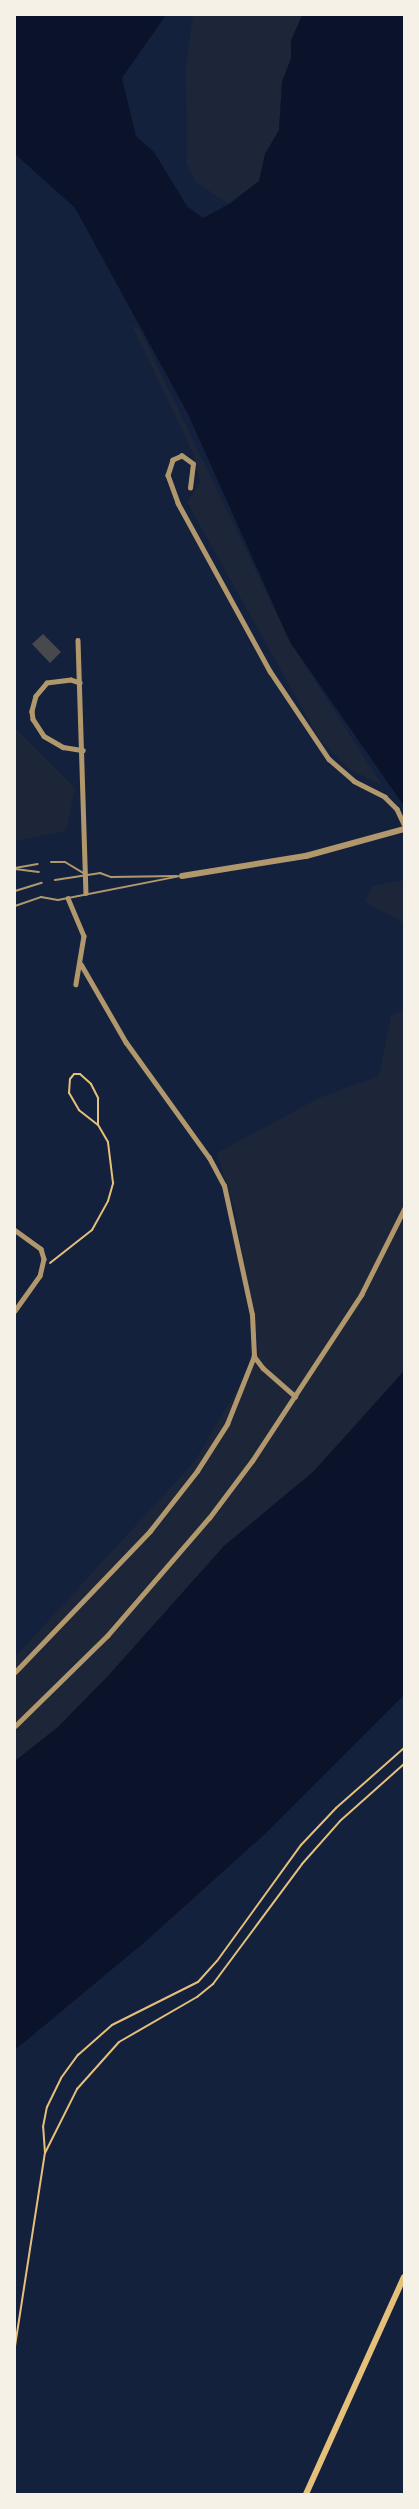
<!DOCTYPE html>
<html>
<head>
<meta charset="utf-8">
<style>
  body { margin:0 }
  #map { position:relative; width:419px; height:2509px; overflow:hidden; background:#14213d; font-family:Manrope,sans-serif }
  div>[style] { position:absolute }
  .green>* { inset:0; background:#1d2539 }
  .water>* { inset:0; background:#0b132b }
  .building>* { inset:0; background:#48494c }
  .path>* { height:2px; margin:-1px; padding:0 1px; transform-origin:1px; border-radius:1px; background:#e5c07b }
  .service>* { height:2px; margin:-1px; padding:0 1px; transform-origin:1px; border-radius:1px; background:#b1986c }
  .minor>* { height:4.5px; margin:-2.25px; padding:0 2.25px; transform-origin:2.25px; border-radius:2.25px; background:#b1986c }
  .tertiary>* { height:5.5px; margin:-2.75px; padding:0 2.75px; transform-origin:2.75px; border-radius:2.75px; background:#b1986c }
  .secondary>* { height:6px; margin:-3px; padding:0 3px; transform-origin:3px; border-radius:3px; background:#e5c07b }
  span { translate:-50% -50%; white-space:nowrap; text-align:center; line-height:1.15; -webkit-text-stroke:5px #f6f1e7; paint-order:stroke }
  .frame { position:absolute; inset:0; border:16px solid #f6f1e7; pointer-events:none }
</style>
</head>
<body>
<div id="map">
  <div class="green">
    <div style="clip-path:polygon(193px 15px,302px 15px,291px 41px,291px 58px,282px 82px,279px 130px,265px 154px,259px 181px,229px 204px,196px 182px,187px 164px,186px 67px)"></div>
    <div style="clip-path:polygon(132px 325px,140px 330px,290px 642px,382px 785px,349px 769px,320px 740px,187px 502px,200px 483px,194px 455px)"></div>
    <div style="clip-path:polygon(15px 728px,75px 788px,66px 831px,15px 841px)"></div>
    <div style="clip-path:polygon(404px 880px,404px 923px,365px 902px,372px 886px)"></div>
    <div style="clip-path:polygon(404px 1009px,404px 1371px,314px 1471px,224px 1546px,108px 1676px,58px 1727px,15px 1761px,15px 1657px,195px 1461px,259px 1352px,235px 1212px,217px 1153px,319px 1098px,379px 1076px,391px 1016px)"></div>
  </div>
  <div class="water">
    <div style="clip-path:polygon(15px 15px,166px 15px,122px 78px,136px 136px,154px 152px,187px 206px,203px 218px,229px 204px,259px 181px,265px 154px,279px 130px,282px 82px,291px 58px,291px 41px,302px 15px,404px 15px,404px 806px,290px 642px,188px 414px,75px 208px,15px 154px)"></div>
    <div style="clip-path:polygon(404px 1371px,404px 1695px,265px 1834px,146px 1941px,15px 2050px,15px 1761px,58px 1727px,108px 1676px,224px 1546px,314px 1471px)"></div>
  </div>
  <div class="building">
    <div style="clip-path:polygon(43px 634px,61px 652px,50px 663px,32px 644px)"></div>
  </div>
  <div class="path">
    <div style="left:50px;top:1263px;width:53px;rotate:-38.2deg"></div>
    <div style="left:92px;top:1230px;width:33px;rotate:-61deg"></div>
    <div style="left:108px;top:1201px;width:19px;rotate:-74deg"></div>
    <div style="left:113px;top:1183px;width:41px;rotate:-97deg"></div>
    <div style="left:108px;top:1142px;width:20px;rotate:-120deg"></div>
    <div style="left:98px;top:1125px;width:24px;rotate:-142deg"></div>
    <div style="left:79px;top:1110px;width:20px;rotate:-120deg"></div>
    <div style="left:69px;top:1093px;width:14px;rotate:-86deg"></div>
    <div style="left:70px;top:1079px;width:6px;rotate:-51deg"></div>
    <div style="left:74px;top:1074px;width:6px"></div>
    <div style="left:80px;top:1074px;width:15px;rotate:42deg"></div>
    <div style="left:91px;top:1084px;width:16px;rotate:63deg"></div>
    <div style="left:98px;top:1098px;width:27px;rotate:90deg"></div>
    <div style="left:45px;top:2153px;width:26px;rotate:-94deg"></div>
    <div style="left:43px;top:2127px;width:20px;rotate:-79deg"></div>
    <div style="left:47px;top:2107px;width:32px;rotate:-64deg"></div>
    <div style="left:61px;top:2078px;width:29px;rotate:-54deg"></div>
    <div style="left:78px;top:2055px;width:45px;rotate:-41.4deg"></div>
    <div style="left:112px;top:2025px;width:96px;rotate:-26.6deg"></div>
    <div style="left:198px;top:1982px;width:28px;rotate:-48deg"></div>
    <div style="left:217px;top:1961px;width:143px;rotate:-54.1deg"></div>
    <div style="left:301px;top:1845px;width:51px;rotate:-46.6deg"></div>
    <div style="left:336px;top:1808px;width:91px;rotate:-41.4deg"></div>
    <div style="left:15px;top:2346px;width:195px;rotate:-81.2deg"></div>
    <div style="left:45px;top:2153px;width:72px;rotate:-63.4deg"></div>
    <div style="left:77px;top:2089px;width:63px;rotate:-48.2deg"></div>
    <div style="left:119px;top:2042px;width:90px;rotate:-30deg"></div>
    <div style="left:197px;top:1997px;width:21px;rotate:-39deg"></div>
    <div style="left:213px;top:1984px;width:149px;rotate:-53.4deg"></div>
    <div style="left:302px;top:1864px;width:57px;rotate:-48.5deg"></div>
    <div style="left:340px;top:1821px;width:86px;rotate:-41.7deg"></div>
  </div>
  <div class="service">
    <div style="left:51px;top:862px;width:14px"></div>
    <div style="left:65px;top:862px;width:23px;rotate:31deg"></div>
    <div style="left:15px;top:868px;width:23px;rotate:-10deg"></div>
    <div style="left:15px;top:869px;width:24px;rotate:7deg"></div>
    <div style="left:55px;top:880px;width:46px;rotate:-8.8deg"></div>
    <div style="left:100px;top:873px;width:12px;rotate:20deg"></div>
    <div style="left:111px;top:877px;width:66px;rotate:-0.9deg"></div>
    <div style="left:15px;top:891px;width:28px;rotate:-17deg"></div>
    <div style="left:15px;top:906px;width:28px;rotate:-19deg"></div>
    <div style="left:41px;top:897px;width:17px;rotate:10deg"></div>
    <div style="left:58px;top:900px;width:124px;rotate:-11.1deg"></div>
  </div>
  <div class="minor">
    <div style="left:190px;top:488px;width:24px;rotate:-83deg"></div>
    <div style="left:193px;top:464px;width:14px;rotate:-144deg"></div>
    <div style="left:182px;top:456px;width:10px;rotate:156deg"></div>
    <div style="left:173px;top:460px;width:16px;rotate:108deg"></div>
    <div style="left:168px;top:475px;width:30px;rotate:70deg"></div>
    <div style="left:178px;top:503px;width:192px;rotate:61.3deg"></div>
    <div style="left:270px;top:671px;width:106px;rotate:56.2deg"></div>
    <div style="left:329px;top:759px;width:33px;rotate:41deg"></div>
    <div style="left:354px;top:781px;width:35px;rotate:27deg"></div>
    <div style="left:385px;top:797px;width:17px;rotate:45deg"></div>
    <div style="left:397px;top:809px;width:17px;rotate:65deg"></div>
    <div style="left:78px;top:640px;width:253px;rotate:88.2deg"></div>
    <div style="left:80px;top:683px;width:9px;rotate:-162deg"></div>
    <div style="left:71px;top:680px;width:24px;rotate:173deg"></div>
    <div style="left:47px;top:683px;width:17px;rotate:130deg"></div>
    <div style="left:36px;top:696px;width:16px;rotate:105deg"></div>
    <div style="left:32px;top:711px;width:8px;rotate:83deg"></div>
    <div style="left:33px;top:719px;width:20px;rotate:57deg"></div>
    <div style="left:44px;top:736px;width:22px;rotate:30deg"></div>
    <div style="left:63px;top:747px;width:20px;rotate:9deg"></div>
    <div style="left:68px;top:898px;width:41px;rotate:67.2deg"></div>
    <div style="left:84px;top:936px;width:49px;rotate:99.5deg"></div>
    <div style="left:15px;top:1230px;width:32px;rotate:36deg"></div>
    <div style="left:41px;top:1249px;width:10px;rotate:73deg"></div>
    <div style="left:44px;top:1259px;width:17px;rotate:103deg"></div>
    <div style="left:40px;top:1276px;width:43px;rotate:125.5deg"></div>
    <div style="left:254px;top:1356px;width:15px;rotate:53deg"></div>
    <div style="left:263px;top:1368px;width:43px;rotate:41.2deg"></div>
    <div style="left:15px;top:1672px;width:195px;rotate:-46.2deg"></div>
    <div style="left:150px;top:1531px;width:76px;rotate:-51.9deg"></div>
    <div style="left:197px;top:1471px;width:56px;rotate:-57.4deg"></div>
    <div style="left:227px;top:1424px;width:73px;rotate:-68.3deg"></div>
    <div style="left:254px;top:1356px;width:41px;rotate:-92.8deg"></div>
    <div style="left:252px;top:1315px;width:132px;rotate:-102.2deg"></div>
    <div style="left:224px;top:1186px;width:32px;rotate:-118deg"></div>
    <div style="left:209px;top:1158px;width:142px;rotate:-125.8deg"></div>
    <div style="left:126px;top:1043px;width:90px;rotate:-120deg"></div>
    <div style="left:15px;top:1726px;width:129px;rotate:-44.4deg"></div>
    <div style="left:107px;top:1636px;width:156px;rotate:-49.2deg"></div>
    <div style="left:209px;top:1518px;width:71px;rotate:-53deg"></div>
    <div style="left:252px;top:1461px;width:199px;rotate:-56.7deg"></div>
    <div style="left:361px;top:1295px;width:96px;rotate:-63.4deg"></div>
  </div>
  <div class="tertiary">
    <div style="left:182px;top:876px;width:126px;rotate:-9.2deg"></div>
    <div style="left:306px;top:856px;width:102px;rotate:-15.4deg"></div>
  </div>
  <div class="secondary">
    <div style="left:306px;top:2494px;width:238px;rotate:-65.7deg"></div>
  </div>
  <div class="frame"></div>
</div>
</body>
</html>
